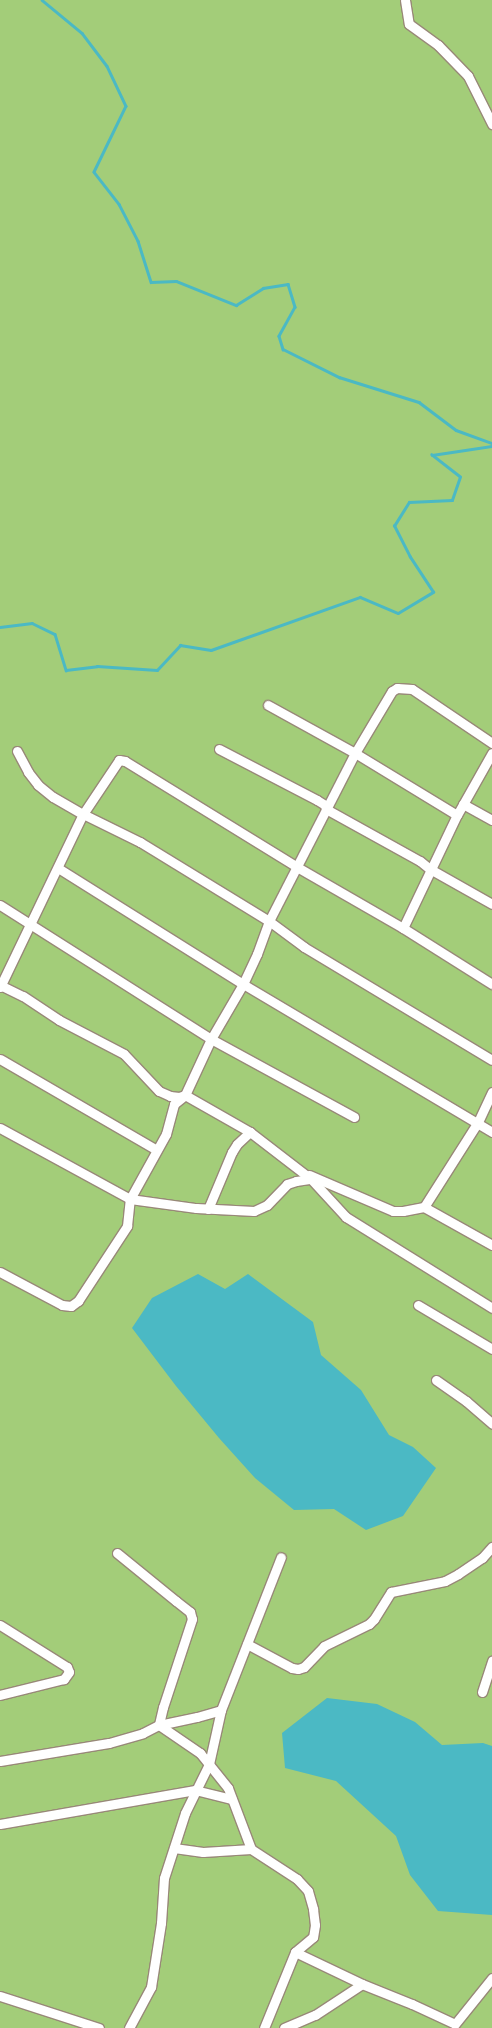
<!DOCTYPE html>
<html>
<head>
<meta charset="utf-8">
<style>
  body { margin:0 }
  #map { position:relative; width:492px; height:2028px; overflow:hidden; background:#f6e8d2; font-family:"Gochi Hand",sans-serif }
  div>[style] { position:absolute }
  .green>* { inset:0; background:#a3cd79 }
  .water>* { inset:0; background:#4bb9c4 }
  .stream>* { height:2.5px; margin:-1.25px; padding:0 1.25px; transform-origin:1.25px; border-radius:1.25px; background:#4bb9c4 }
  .roads { filter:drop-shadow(1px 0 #988978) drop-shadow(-1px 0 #988978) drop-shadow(0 1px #988978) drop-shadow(0 -1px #988978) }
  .minor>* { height:9px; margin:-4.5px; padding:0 4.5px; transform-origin:4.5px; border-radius:4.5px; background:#fff }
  span { translate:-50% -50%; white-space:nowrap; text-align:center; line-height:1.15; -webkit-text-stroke:4px #fdfcf7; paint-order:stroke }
</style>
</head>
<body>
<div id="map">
  <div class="green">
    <div style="clip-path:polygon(0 0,492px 0,492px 2028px,0 2028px)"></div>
  </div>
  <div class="water">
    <div style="clip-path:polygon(198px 1274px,225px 1289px,248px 1274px,313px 1322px,321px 1355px,361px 1390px,389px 1435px,413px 1447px,436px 1468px,403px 1516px,366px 1530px,334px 1509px,294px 1510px,255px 1478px,219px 1438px,176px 1386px,132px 1328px,152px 1298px)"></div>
    <div style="clip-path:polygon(327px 1698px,377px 1704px,415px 1722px,442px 1745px,483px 1743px,492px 1746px,492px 1915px,438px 1911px,410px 1875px,396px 1836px,336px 1781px,285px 1768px,282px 1733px)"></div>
  </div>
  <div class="stream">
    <div style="left:42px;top:0;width:52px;rotate:39.5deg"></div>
    <div style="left:82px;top:33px;width:41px;rotate:52.9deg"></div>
    <div style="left:107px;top:66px;width:44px;rotate:64.6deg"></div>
    <div style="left:126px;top:106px;width:73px;rotate:115.9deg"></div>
    <div style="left:94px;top:172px;width:41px;rotate:52deg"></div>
    <div style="left:119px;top:204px;width:42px;rotate:62.8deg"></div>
    <div style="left:138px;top:241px;width:43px;rotate:72.4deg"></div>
    <div style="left:151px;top:282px;width:25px;rotate:-2deg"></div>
    <div style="left:176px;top:281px;width:65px;rotate:21.8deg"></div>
    <div style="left:236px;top:305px;width:32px;rotate:-32deg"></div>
    <div style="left:263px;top:288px;width:25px;rotate:-9deg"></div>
    <div style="left:288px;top:284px;width:24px;rotate:73deg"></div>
    <div style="left:295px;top:307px;width:33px;rotate:119deg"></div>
    <div style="left:279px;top:336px;width:14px;rotate:73deg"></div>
    <div style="left:283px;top:349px;width:63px;rotate:26.6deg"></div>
    <div style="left:339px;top:377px;width:84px;rotate:17.4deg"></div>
    <div style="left:419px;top:402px;width:46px;rotate:37.1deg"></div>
    <div style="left:456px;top:430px;width:38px;rotate:20deg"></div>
    <div style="left:0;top:627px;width:32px;rotate:-7deg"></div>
    <div style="left:32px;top:623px;width:25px;rotate:26deg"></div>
    <div style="left:55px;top:634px;width:38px;rotate:73deg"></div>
    <div style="left:66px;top:670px;width:31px;rotate:-7deg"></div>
    <div style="left:97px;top:666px;width:60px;rotate:3.8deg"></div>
    <div style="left:157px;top:670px;width:34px;rotate:-47deg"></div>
    <div style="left:180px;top:645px;width:31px;rotate:9deg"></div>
    <div style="left:211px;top:650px;width:158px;rotate:-19.6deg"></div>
    <div style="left:360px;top:597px;width:41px;rotate:22.8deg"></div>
    <div style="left:398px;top:613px;width:41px;rotate:-31deg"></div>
    <div style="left:433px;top:592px;width:42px;rotate:-123.3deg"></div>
    <div style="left:410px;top:557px;width:35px;rotate:-117deg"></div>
    <div style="left:394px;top:526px;width:28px;rotate:-58deg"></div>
    <div style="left:409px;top:502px;width:43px;rotate:-2.7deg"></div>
    <div style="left:452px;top:500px;width:24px;rotate:-71deg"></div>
    <div style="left:460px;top:477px;width:36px;rotate:-142deg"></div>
    <div style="left:432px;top:455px;width:61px;rotate:-8.5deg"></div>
  </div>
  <div class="roads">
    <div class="minor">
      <div style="left:405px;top:0;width:24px;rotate:81deg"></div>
      <div style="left:409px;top:24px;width:36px;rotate:36deg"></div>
      <div style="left:438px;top:45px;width:43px;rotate:45.9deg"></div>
      <div style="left:468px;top:76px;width:54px;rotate:63.4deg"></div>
      <div style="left:268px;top:705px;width:99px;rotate:28.9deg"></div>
      <div style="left:355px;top:753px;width:119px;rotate:31.3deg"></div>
      <div style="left:219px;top:749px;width:110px;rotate:27.5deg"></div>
      <div style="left:317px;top:800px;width:9px;rotate:32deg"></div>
      <div style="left:325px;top:805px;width:4px;rotate:76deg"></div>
      <div style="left:326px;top:809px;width:107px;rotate:29deg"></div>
      <div style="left:420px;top:861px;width:13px;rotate:39deg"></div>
      <div style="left:430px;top:869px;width:71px;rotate:29.4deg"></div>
      <div style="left:17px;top:751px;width:24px;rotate:62deg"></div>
      <div style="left:28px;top:772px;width:16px;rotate:52deg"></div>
      <div style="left:38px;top:785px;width:19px;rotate:39deg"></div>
      <div style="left:53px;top:797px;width:34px;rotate:30deg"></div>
      <div style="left:83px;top:814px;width:64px;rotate:26.2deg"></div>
      <div style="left:140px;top:842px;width:151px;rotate:31.5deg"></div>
      <div style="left:269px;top:921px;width:44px;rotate:36.6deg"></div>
      <div style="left:304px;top:947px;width:219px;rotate:31deg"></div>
      <div style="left:463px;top:804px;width:33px;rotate:29deg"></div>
      <div style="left:58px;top:868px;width:218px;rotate:32.1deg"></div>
      <div style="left:243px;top:984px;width:290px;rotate:30.7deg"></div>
      <div style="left:0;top:905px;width:250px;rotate:32.4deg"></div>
      <div style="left:211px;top:1039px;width:163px;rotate:28.6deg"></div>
      <div style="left:403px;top:928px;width:125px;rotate:-64.5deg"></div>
      <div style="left:457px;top:815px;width:71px;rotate:-60.6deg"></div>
      <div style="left:0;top:985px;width:25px;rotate:26deg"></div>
      <div style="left:23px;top:996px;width:43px;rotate:33.7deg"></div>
      <div style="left:59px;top:1020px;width:73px;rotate:27.6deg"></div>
      <div style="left:124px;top:1054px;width:51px;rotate:46.6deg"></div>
      <div style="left:159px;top:1091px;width:12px;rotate:24deg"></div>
      <div style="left:170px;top:1096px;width:9px;rotate:6deg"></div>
      <div style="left:179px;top:1097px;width:6px;rotate:-18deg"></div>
      <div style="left:185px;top:1095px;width:75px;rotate:29.6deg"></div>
      <div style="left:250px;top:1132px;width:77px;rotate:37.6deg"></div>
      <div style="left:311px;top:1179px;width:52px;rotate:47.4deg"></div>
      <div style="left:346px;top:1217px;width:172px;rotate:31.9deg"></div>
      <div style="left:0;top:987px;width:192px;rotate:-64.4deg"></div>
      <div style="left:83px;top:814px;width:65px;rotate:-56.3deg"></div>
      <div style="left:119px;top:760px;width:6px;rotate:9deg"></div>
      <div style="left:125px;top:761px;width:202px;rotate:31.6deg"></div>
      <div style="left:297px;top:867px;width:122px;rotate:29.9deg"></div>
      <div style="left:403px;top:928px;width:105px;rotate:32.2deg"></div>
      <div style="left:0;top:1059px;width:181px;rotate:30.1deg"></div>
      <div style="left:0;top:1128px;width:148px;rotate:28.6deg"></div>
      <div style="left:130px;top:1199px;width:67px;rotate:7.8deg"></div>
      <div style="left:196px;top:1208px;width:58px;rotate:3deg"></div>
      <div style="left:254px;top:1211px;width:14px;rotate:-25deg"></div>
      <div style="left:267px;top:1205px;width:29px;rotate:-46deg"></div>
      <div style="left:287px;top:1184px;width:9px;rotate:-18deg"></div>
      <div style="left:296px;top:1181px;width:15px;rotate:-8deg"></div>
      <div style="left:309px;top:1175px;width:91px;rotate:23.2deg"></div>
      <div style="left:393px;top:1211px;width:10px"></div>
      <div style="left:403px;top:1211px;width:21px;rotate:-11deg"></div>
      <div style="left:424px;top:1207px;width:78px;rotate:29.2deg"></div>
      <div style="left:424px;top:1207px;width:101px;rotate:-57.6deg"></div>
      <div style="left:478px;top:1122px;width:33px;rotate:-65deg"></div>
      <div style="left:208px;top:1209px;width:62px;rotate:-67.2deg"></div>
      <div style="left:232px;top:1152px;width:9px;rotate:-58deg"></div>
      <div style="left:237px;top:1144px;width:18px;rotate:-43deg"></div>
      <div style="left:0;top:1272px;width:70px;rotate:28deg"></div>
      <div style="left:62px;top:1305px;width:9px;rotate:6deg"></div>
      <div style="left:71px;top:1306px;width:9px;rotate:-36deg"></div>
      <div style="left:78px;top:1301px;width:90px;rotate:-56.8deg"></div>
      <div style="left:127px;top:1226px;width:27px;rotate:-84deg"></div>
      <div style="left:130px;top:1199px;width:74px;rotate:-61deg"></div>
      <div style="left:166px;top:1134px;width:31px;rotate:-75deg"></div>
      <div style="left:174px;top:1104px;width:14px;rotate:-39deg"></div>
      <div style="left:185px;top:1095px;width:62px;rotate:-65.1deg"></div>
      <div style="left:211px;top:1039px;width:64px;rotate:-59.8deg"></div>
      <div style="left:243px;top:984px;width:33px;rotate:-65deg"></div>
      <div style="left:257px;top:954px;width:35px;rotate:-70deg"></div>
      <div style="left:269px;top:921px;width:189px;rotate:-62.9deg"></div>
      <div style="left:355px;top:753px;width:72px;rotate:-59.2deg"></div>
      <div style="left:392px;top:691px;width:6px;rotate:-31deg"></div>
      <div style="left:397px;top:688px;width:15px;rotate:4deg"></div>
      <div style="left:412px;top:689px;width:97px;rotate:34deg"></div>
      <div style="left:418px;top:1305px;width:86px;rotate:30.7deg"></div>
      <div style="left:436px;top:1380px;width:37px;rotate:35deg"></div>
      <div style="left:466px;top:1401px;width:35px;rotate:41deg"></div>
      <div style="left:117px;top:1553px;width:76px;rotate:39.1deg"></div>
      <div style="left:176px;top:1601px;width:18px;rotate:38deg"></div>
      <div style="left:190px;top:1612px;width:7px;rotate:74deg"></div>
      <div style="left:192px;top:1619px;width:93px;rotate:108.2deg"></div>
      <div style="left:163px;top:1707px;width:18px;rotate:103deg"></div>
      <div style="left:159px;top:1725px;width:50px;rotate:34.3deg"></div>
      <div style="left:200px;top:1753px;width:45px;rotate:51.3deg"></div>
      <div style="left:228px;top:1788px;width:65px;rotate:69.3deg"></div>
      <div style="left:251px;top:1849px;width:55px;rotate:33.1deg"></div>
      <div style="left:297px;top:1879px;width:16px;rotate:47deg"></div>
      <div style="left:308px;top:1891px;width:19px;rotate:74deg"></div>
      <div style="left:313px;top:1909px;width:16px;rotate:83deg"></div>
      <div style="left:315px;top:1925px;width:12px;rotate:99deg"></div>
      <div style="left:313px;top:1937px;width:23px;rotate:140deg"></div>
      <div style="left:295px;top:1952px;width:74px;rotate:25.5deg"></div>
      <div style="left:0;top:1625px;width:79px;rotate:32.1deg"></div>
      <div style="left:67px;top:1667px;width:5px;rotate:68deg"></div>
      <div style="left:69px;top:1672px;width:9px;rotate:126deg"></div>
      <div style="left:64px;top:1679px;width:66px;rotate:166deg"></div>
      <div style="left:247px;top:1644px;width:51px;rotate:28.1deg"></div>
      <div style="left:292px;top:1668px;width:6px;rotate:9deg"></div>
      <div style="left:298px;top:1669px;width:6px;rotate:-18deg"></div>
      <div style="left:304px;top:1667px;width:29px;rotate:-46deg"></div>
      <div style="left:324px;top:1646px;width:50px;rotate:-26.1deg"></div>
      <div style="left:369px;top:1624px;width:7px;rotate:-45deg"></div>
      <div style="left:374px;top:1619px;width:32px;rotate:-58deg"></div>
      <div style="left:391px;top:1592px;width:55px;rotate:-11.5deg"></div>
      <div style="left:445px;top:1581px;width:15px;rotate:-28deg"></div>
      <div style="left:458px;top:1574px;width:29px;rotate:-34deg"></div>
      <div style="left:482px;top:1558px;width:15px;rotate:-48deg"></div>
      <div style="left:482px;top:1692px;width:33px;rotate:-72deg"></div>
      <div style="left:0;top:1761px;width:110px;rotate:-9.4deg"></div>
      <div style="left:109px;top:1743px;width:35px;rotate:-16deg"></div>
      <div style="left:143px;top:1733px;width:18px;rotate:-27deg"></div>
      <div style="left:159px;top:1725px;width:39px;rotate:-12deg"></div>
      <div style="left:197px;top:1717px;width:25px;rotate:-16deg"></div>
      <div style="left:0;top:1824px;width:198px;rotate:-9.9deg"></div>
      <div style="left:195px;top:1790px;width:38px;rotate:14deg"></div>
      <div style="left:174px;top:1848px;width:29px;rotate:8deg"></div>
      <div style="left:203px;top:1852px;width:48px;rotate:-3.6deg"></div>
      <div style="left:0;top:1996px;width:104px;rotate:17.9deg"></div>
      <div style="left:129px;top:2028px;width:47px;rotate:-61.8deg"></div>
      <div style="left:151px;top:1987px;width:65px;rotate:-81.1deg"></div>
      <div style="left:161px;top:1923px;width:45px;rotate:-86.2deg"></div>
      <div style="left:164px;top:1878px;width:68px;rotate:-72.1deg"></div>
      <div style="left:185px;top:1813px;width:55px;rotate:-63.9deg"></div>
      <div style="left:209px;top:1764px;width:55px;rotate:-77.5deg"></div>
      <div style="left:221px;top:1710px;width:164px;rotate:-68.6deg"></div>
      <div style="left:264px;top:2028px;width:82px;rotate:-67.8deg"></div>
      <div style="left:284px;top:2028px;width:34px;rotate:-23deg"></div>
      <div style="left:315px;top:2015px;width:56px;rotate:-33.4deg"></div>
      <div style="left:362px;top:1984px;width:54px;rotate:21.8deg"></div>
      <div style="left:412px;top:2004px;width:47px;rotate:24.9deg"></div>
      <div style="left:455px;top:2024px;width:59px;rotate:-51.2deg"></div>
    </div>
  </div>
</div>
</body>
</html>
